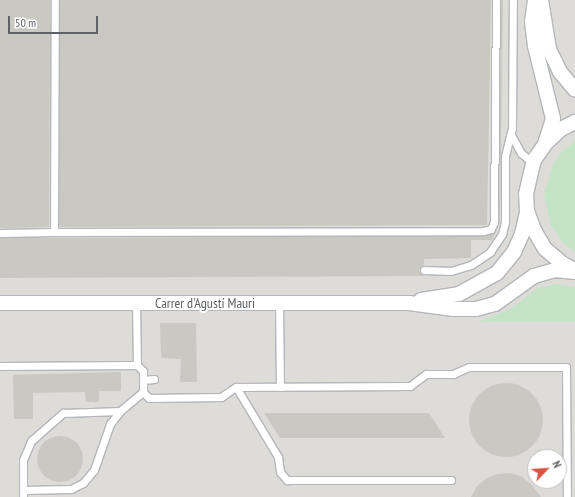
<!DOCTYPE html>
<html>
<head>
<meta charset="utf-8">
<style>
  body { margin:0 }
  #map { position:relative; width:575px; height:497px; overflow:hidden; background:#efede6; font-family:"PT Sans Narrow",sans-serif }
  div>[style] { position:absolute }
  .industrial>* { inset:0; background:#dedcd8 }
  .green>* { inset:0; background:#c5e4c7 }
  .building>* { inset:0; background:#cac8c3 }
  .round { border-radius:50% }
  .roads { filter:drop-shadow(1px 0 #b3b6ba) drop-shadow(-1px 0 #b3b6ba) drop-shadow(0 1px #b3b6ba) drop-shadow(0 -1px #b3b6ba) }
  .lane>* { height:7px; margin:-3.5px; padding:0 3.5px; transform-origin:3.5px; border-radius:3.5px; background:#fff }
  .street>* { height:14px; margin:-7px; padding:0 7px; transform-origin:7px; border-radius:7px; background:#fff }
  span { translate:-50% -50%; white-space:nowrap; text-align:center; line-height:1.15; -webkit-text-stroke:4px #fff; paint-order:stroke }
  .street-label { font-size:14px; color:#5e6165 }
  .north { position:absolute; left:527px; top:449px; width:40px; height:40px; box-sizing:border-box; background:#fff; border:1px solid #bfc0c1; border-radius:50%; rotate:65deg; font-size:11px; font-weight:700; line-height:16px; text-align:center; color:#5e6165 }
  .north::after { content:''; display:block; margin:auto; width:14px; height:18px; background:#d95442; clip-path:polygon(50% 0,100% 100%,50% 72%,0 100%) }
  .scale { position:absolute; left:8px; top:16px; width:90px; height:18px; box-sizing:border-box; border:2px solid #5e6165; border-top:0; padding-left:5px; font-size:12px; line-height:14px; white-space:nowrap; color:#5e6165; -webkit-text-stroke:3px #fff; paint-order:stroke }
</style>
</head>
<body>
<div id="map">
  <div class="industrial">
    <div style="clip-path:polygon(evenodd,0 0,575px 0,575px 497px,0 497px,0 0,535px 457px,559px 457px,559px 481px,535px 481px,535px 457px)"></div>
  </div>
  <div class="green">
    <div style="clip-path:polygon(575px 141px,575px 252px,562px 242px,551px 226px,544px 195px,552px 166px,561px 152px)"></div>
    <div style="clip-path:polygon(556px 284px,575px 287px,575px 322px,478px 322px,512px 308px,538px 288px)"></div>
  </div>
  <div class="building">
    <div style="clip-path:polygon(0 0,50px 0,49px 227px,0 228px)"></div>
    <div style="clip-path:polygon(60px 0,491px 0,487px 225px,59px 227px)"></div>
    <div style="clip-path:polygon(501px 0,503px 0,500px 221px,492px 240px,471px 240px,471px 258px,424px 259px,424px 265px,419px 270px,424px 276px,0 278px,0 238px,483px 236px,494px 233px,499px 222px)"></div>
    <div style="clip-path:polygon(160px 323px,196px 323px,197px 382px,180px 382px,181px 359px,161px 358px)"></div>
    <div style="clip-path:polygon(121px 372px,121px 391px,99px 391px,99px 402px,86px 402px,85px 392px,33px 393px,33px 419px,14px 419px,13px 375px)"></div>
    <div class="round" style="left:469px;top:383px;width:74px;height:74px"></div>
    <div style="clip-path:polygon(264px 413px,429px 413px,445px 438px,280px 438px)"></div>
    <div class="round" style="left:37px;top:436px;width:46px;height:46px"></div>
    <div style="clip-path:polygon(511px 473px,522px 477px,532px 485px,541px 497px,471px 497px,477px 486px,487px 478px,498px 474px)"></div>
  </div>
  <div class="roads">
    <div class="lane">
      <div style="left:511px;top:135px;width:21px;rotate:61deg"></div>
      <div style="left:521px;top:153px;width:16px;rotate:40deg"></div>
      <div style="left:54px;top:232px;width:429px;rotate:-0.1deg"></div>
      <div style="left:483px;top:231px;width:8px;rotate:-14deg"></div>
      <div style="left:491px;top:229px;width:8px;rotate:-67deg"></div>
      <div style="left:494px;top:222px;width:222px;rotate:-89.5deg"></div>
      <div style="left:0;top:233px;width:54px;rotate:-1.1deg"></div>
      <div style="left:54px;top:232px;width:232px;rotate:-89.8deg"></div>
      <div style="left:424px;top:270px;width:27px;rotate:2deg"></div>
      <div style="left:451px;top:271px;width:21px;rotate:-17deg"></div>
      <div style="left:471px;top:265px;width:23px;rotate:-34deg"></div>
      <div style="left:490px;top:252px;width:22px;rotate:-56deg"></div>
      <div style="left:502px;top:234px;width:12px;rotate:-76deg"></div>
      <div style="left:505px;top:222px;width:66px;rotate:-90deg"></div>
      <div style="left:505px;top:156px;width:29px;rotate:-76deg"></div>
      <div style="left:512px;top:128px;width:128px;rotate:-89.6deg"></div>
      <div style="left:136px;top:303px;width:62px;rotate:89.1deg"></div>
      <div style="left:137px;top:365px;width:8px;rotate:45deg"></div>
      <div style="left:143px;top:371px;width:9px;rotate:90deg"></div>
      <div style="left:143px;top:380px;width:11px;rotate:-5deg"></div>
      <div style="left:279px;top:303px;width:84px;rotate:89.3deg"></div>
      <div style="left:0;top:366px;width:137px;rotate:-0.4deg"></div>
      <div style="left:236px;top:387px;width:82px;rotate:59deg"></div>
      <div style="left:278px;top:457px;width:15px;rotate:82deg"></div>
      <div style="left:280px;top:472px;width:11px;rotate:49deg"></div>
      <div style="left:287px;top:480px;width:164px"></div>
      <div style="left:143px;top:392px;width:8px;rotate:45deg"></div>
      <div style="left:149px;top:398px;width:72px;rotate:-0.8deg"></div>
      <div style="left:221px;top:397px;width:18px;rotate:-34deg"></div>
      <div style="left:236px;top:387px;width:174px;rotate:-0.3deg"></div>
      <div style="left:410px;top:386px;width:20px;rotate:-37deg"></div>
      <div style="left:426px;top:374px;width:27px"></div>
      <div style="left:453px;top:374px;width:17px;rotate:-24deg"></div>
      <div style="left:469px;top:367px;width:97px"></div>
      <div style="left:566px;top:367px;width:130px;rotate:89.6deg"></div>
      <div style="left:23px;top:490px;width:48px;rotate:-1.2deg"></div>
      <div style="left:71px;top:489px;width:13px;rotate:-27deg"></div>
      <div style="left:83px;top:483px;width:17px;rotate:-50deg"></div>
      <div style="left:94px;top:470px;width:49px;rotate:-70.8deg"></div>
      <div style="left:110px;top:424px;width:16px;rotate:-52deg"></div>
      <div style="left:23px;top:497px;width:37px;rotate:-90deg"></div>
      <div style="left:23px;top:460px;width:21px;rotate:-67deg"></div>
      <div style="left:31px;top:441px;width:43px;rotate:-41.2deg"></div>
      <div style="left:63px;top:413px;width:57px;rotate:-2deg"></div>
      <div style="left:120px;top:411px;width:30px;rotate:-40deg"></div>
      <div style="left:143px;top:392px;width:12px;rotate:-90deg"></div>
    </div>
    <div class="street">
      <div style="left:535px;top:0;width:22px;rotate:98deg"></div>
      <div style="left:532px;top:22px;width:24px;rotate:83deg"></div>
      <div style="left:535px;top:46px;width:75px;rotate:76.1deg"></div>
      <div style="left:553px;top:119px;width:23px;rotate:108deg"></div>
      <div style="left:541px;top:0;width:50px;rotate:80.7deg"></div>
      <div style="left:549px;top:49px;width:25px;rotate:64deg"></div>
      <div style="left:560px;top:72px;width:23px;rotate:50deg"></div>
      <div style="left:574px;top:270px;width:13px;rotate:-151deg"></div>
      <div style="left:563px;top:264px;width:23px;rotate:-140deg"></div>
      <div style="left:545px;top:249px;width:22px;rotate:-120deg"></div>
      <div style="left:534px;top:230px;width:20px;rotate:-110deg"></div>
      <div style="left:527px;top:211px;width:17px;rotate:-93deg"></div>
      <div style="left:526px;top:194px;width:35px;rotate:-77deg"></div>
      <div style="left:534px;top:160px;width:19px;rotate:-55deg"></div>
      <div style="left:545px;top:144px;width:22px;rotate:-43deg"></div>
      <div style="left:561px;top:129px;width:16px;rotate:-27deg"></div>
      <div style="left:421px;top:300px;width:38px;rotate:-9deg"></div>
      <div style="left:459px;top:294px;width:43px;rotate:-28.9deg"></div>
      <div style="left:497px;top:273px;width:27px;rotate:-51deg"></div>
      <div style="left:514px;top:252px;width:20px;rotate:-66deg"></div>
      <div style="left:522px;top:234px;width:23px;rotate:-77deg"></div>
      <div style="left:0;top:303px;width:409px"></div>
      <div style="left:409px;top:303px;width:45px;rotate:7.6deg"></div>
      <div style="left:454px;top:309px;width:22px"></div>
      <div style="left:476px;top:309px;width:20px;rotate:-15deg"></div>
      <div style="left:495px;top:304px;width:48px;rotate:-35.7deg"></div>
      <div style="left:534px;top:276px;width:22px;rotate:-16deg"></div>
      <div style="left:555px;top:270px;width:20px;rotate:6deg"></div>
    </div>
  </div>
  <div class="street-label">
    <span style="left:205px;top:303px">Carrer d'Agustí Mauri</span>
  </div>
  <div class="north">N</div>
  <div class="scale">50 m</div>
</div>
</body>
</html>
